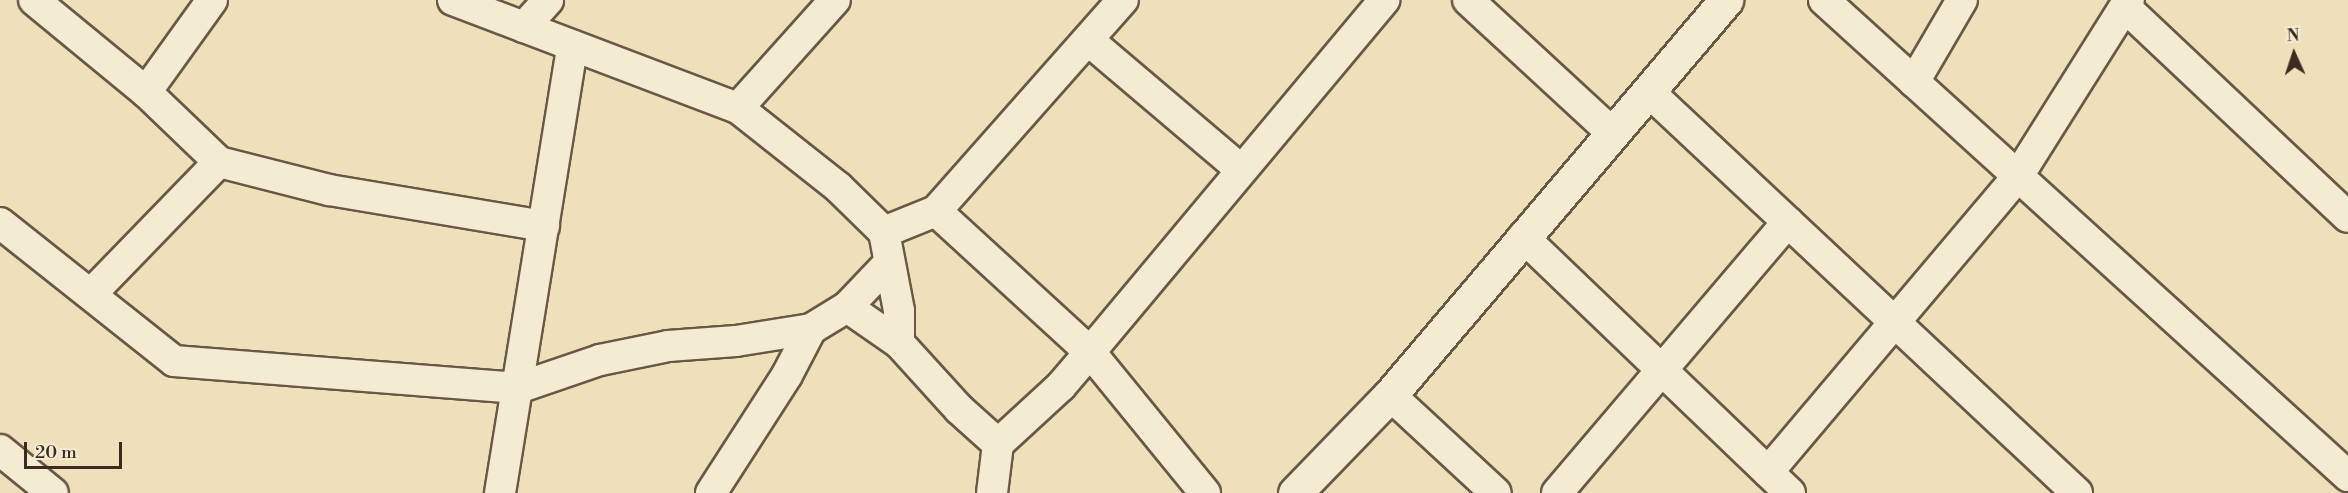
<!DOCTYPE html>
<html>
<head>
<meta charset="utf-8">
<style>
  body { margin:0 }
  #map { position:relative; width:2348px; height:493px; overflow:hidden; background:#eee0bb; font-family:"Libre Bodoni",serif }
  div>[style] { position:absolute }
  .roads { filter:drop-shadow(2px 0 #6a5845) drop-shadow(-2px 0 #6a5845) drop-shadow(0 2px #6a5845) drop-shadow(0 -2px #6a5845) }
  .street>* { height:30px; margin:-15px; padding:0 15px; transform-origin:15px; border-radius:15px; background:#f4ebd3 }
  .secondary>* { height:33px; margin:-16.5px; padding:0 16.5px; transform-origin:16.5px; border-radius:16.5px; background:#f4ebd3 }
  span { translate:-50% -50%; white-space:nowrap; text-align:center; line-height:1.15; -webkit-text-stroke:4.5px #f4ebd3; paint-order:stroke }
  .north { position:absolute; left:2264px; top:24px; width:60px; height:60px; -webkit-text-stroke:4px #f4ebd3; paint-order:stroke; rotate:357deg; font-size:16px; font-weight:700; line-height:24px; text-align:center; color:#3e2a1e }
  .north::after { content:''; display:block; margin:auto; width:21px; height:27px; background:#3e2a1e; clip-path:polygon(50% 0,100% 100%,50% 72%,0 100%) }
  .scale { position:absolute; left:24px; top:442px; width:98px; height:27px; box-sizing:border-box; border:3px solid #3e2a1e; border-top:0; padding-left:8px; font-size:18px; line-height:21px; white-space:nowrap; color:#3e2a1e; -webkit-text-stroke:4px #f4ebd3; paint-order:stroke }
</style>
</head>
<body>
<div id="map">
  <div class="roads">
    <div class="street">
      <div style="left:34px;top:0;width:145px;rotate:39.4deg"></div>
      <div style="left:146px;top:92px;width:101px;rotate:43.8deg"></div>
      <div style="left:219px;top:162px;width:114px;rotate:14.3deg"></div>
      <div style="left:329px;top:190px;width:218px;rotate:9.5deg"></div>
      <div style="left:453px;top:0;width:305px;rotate:20.8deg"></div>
      <div style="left:738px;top:108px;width:127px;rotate:38.3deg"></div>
      <div style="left:838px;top:187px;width:64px;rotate:44.4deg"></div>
      <div style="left:884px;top:232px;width:80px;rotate:79.2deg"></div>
      <div style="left:899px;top:311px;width:32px;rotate:90deg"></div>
      <div style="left:899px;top:343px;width:89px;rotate:47.7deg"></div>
      <div style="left:959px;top:409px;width:52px;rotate:41.9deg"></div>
      <div style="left:1468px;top:0;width:196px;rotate:42.7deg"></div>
      <div style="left:1824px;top:0;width:708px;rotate:42.25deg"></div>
      <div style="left:2125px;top:7px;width:306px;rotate:43.3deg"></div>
      <div style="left:524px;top:27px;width:36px;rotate:-48deg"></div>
      <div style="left:1088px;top:40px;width:199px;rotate:40.3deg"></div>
      <div style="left:1914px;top:82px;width:95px;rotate:-59.7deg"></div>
      <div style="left:1648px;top:91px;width:588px;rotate:43.14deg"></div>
      <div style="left:146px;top:92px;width:113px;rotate:-54.3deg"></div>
      <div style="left:738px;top:108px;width:145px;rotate:-48.1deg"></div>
      <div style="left:936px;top:211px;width:209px;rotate:42.5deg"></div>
      <div style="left:1090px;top:352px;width:182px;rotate:50.8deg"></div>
      <div style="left:0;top:223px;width:222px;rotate:38.4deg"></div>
      <div style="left:174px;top:361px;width:345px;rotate:4.5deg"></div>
      <div style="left:518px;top:388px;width:87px;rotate:-18.9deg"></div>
      <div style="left:600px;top:360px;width:69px;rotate:-11.6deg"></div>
      <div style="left:668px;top:346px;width:68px;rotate:-4.2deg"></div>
      <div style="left:736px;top:341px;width:76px;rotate:-9.1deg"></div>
      <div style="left:811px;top:329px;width:42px;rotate:-31.4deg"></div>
      <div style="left:847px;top:307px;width:59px;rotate:-46.4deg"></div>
      <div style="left:884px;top:232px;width:56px;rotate:-22deg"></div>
      <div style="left:936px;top:211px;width:282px;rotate:-48.5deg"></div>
      <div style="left:1523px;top:237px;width:370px;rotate:43.8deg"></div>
      <div style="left:91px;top:294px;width:184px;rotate:-45.9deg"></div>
      <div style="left:847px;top:307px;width:63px;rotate:34.7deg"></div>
      <div style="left:1390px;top:395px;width:144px;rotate:42.8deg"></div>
      <div style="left:0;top:450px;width:68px;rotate:39.1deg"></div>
      <div style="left:1768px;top:472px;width:387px;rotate:-49.8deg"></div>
      <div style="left:2018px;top:176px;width:208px;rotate:-57.8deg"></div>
      <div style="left:500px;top:493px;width:453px;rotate:-80.8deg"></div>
      <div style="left:711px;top:493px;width:140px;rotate:-57.2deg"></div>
      <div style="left:787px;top:375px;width:52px;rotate:-62.4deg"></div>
      <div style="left:992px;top:493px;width:49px;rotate:-83deg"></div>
      <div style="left:998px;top:444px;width:86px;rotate:-42.6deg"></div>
      <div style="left:1061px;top:386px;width:45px;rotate:-49.5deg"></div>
      <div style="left:1090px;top:352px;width:459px;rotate:-50.1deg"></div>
      <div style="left:1557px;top:493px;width:356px;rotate:-49.6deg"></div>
    </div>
    <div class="secondary">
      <div style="left:1295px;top:493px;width:136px;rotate:-45.9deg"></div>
      <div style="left:1390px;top:395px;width:519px;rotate:-49.61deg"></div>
    </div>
  </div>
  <div class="north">N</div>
  <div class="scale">20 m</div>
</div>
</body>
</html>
